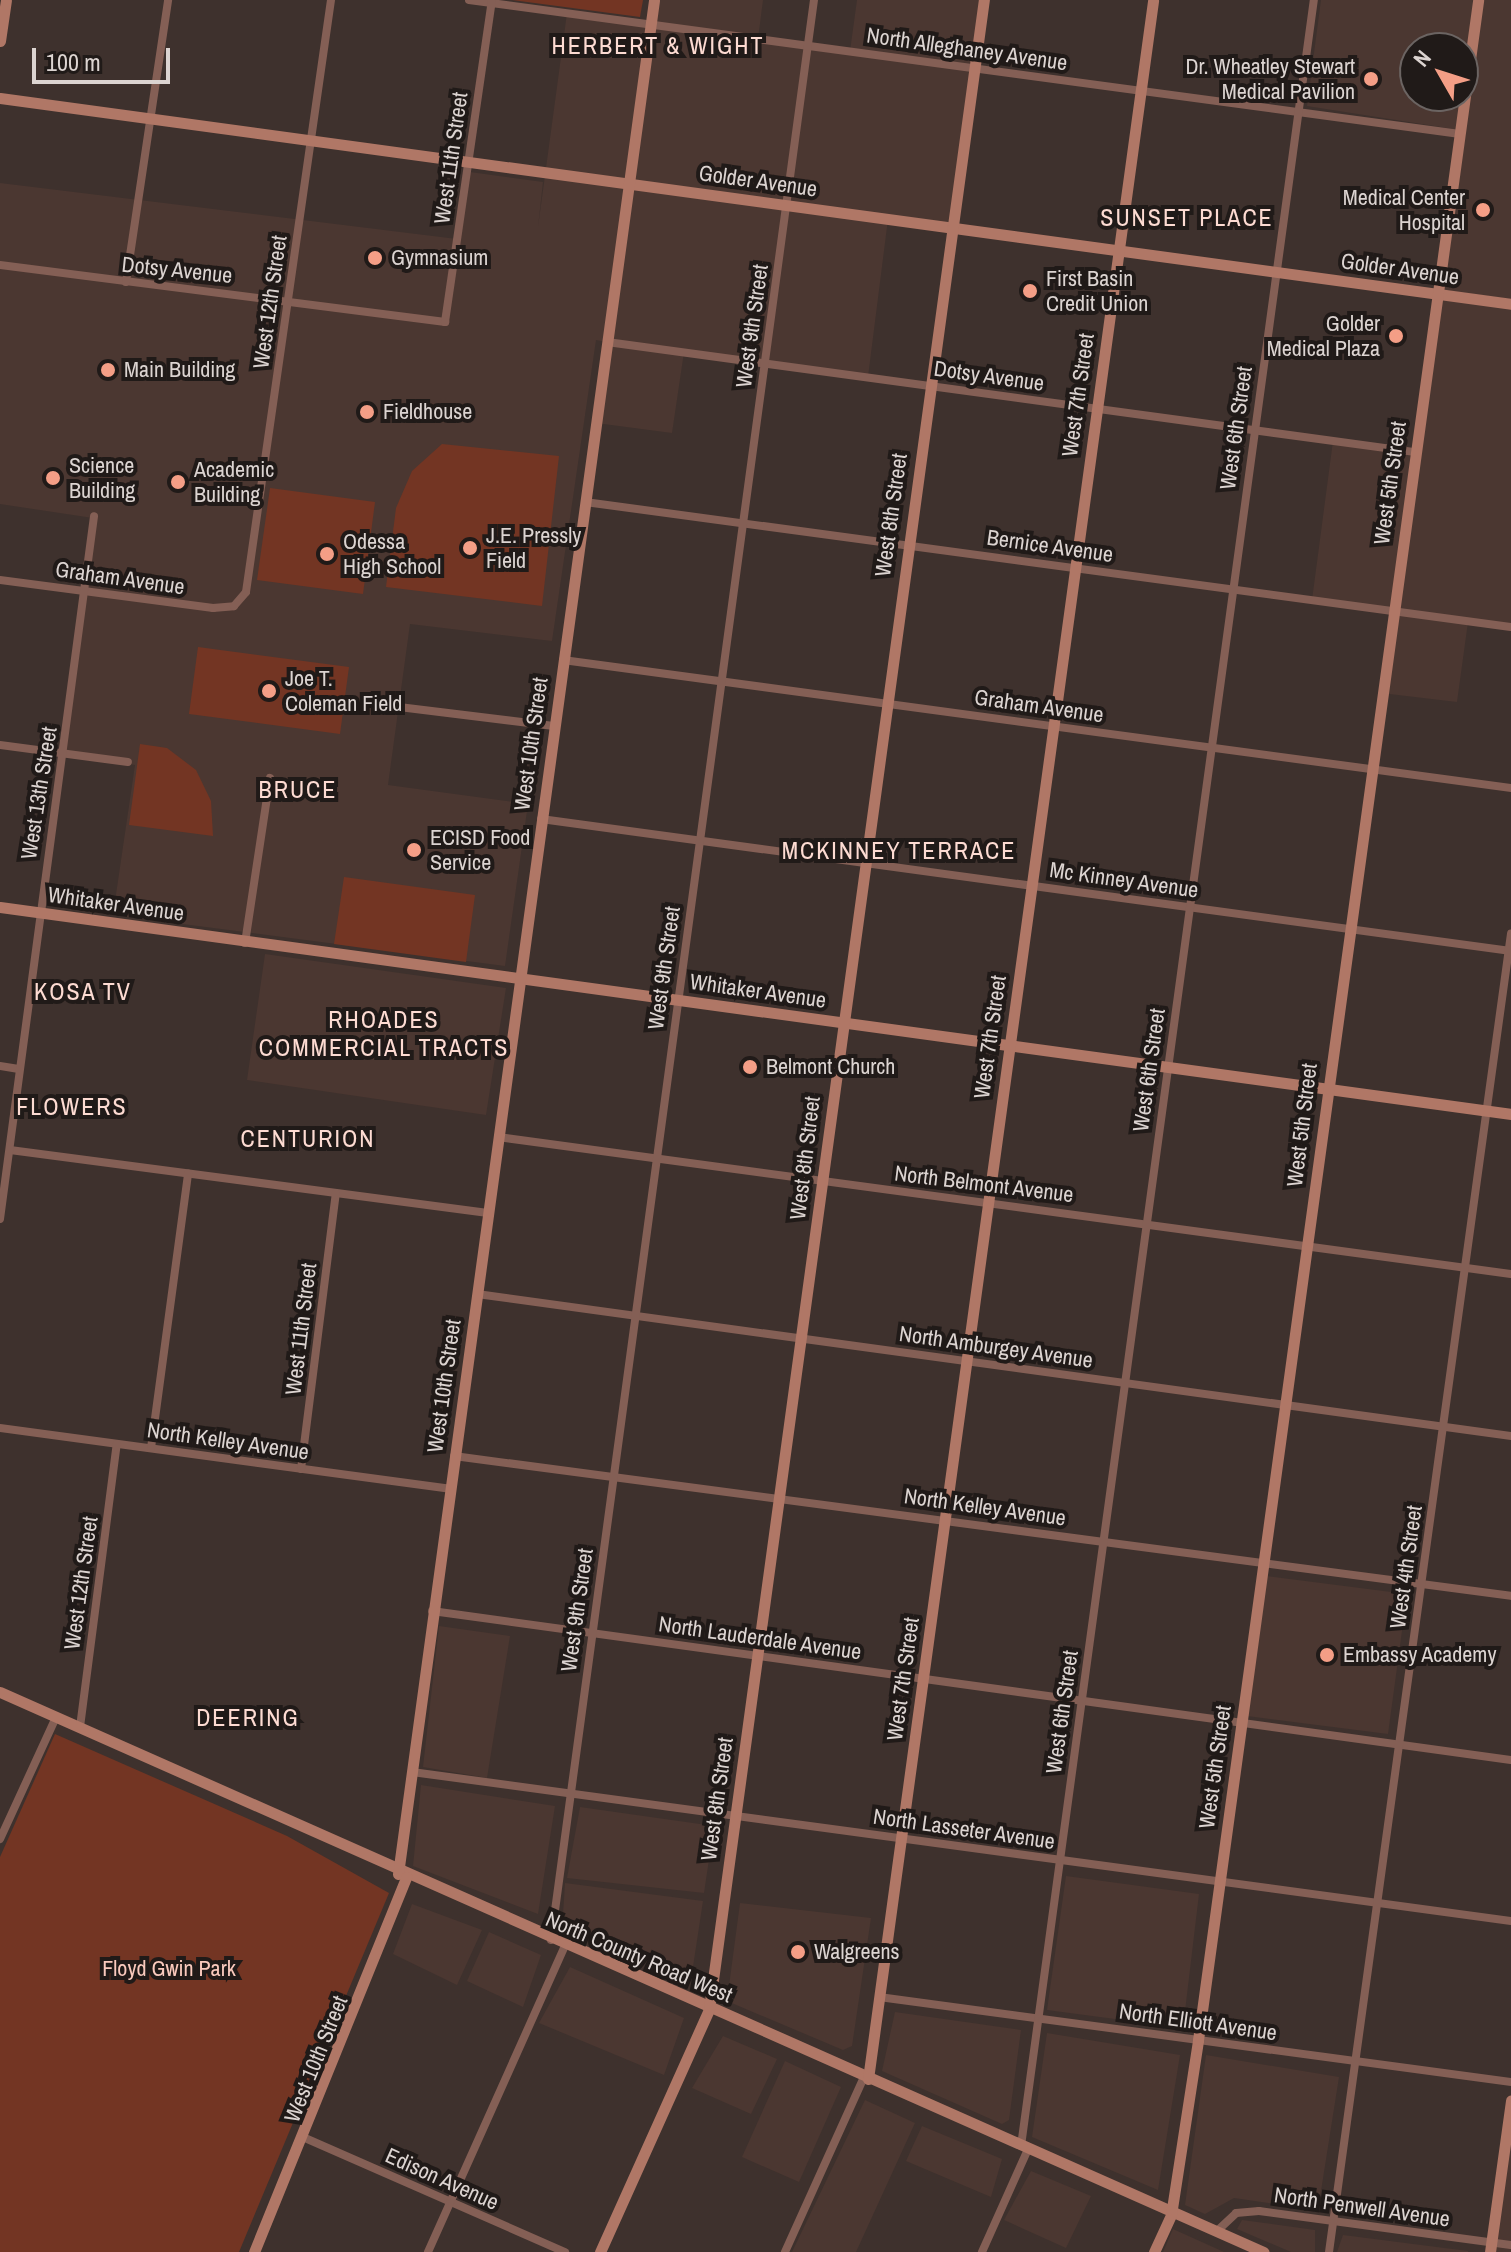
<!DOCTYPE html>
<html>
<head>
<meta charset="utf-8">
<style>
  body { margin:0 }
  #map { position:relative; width:1511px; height:2252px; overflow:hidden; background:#3e312d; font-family:"Archivo Narrow",sans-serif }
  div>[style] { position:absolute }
  .built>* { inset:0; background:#4b3731 }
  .green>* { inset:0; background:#733523 }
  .street>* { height:8px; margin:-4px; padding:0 4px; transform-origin:4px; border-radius:4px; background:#845f55 }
  .secondary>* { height:11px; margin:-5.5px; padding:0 5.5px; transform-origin:5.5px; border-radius:5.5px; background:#b07766 }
  .dots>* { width:22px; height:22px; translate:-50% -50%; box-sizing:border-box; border:4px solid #201a18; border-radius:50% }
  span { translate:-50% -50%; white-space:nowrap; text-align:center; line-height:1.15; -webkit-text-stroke:8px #201a18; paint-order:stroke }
  .street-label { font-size:22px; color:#dcd4d1 }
  .poi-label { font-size:22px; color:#dcd4d1 }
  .right { translate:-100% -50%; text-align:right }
  .left { translate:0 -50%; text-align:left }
  .park-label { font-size:22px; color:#facabd }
  .neighbourhood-label { font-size:24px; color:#fddbd2; letter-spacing:2px }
  .north { position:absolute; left:1399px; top:32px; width:80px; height:80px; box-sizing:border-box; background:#201a18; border:2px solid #6b6462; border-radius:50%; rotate:309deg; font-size:22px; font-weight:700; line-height:32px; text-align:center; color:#dcd4d1 }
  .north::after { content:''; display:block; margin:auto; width:28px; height:36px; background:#f49e86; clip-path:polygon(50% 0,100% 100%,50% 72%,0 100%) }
  .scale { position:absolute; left:32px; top:48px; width:138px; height:36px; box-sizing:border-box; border:4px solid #dcd4d1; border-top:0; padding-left:10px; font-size:24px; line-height:28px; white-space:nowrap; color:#dcd4d1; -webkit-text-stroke:6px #201a18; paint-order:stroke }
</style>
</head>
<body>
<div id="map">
  <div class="built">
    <div style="clip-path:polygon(654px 0,763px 0,758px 39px,850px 51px,857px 0,985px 0,954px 227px,888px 219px,868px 377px,684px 352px,672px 433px,596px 423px,606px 342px,596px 340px,552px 641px,410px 624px,388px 785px,528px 804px,505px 966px,113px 915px,135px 765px,63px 752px,93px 518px,0 504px,0 183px,457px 239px,470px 172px,543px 182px,538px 227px,567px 13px,650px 25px)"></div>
    <div style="clip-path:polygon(evenodd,1321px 0,1511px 0,1511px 299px,1444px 290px,1466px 131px,1307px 106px,1321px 0,1415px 48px,1463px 48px,1463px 96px,1415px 96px,1415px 48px)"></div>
    <div style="clip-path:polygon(1436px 294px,1511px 304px,1511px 627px,1468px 622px,1457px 702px,1381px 693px,1392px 611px,1312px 600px,1333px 441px,1414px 452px)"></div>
    <div style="clip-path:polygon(265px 954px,506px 988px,486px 1115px,247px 1080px)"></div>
    <div style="clip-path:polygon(1266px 1576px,1407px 1594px,1388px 1734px,1247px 1716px)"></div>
    <div style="clip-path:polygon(439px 1626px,510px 1636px,487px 1778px,423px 1767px)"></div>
    <div style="clip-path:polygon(421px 1785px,555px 1806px,538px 1914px,413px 1866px)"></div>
    <div style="clip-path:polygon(580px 1807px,714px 1826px,704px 1893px,567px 1878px)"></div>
    <div style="clip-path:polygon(1066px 1876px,1199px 1894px,1183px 2028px,1047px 2010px)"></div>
    <div style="clip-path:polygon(565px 1883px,703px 1901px,691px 1980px,562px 1930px)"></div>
    <div style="clip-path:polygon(740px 1903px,871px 1918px,852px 2046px,843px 2050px,727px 2001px)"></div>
    <div style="clip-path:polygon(412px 1904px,482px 1930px,457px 1985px,393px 1954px)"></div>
    <div style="clip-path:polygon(489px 1932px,541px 1955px,523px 2007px,467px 1981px)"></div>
    <div style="clip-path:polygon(570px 1967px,684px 2018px,664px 2075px,539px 2023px)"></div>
    <div style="clip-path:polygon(895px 2012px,1021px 2030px,1009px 2120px,1002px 2124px,882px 2071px)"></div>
    <div style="clip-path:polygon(1047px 2033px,1180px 2055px,1158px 2190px,1032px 2137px)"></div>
    <div style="clip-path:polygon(723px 2036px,777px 2059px,751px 2114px,692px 2088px)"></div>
    <div style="clip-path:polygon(1206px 2055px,1339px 2077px,1318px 2210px,1234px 2198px,1205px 2214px,1185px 2205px)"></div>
    <div style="clip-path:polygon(785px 2061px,841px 2087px,799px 2182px,742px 2157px)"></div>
    <div style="clip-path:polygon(1511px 2098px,1511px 2252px,1487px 2252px)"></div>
    <div style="clip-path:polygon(865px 2100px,915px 2123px,856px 2252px,792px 2252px)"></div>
    <div style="clip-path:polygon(922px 2126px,1002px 2159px,991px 2197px,906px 2161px)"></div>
    <div style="clip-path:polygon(1031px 2171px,1091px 2196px,1066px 2248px,1004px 2220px)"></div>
    <div style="clip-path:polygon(1242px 2220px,1315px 2230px,1315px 2252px,1291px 2252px,1237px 2229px)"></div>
    <div style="clip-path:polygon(1173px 2229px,1224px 2252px,1163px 2252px)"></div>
    <div style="clip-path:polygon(1343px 2235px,1468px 2251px,1468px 2252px,1337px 2252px)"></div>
  </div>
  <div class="green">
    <div style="clip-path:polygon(512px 0,643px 0,640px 17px)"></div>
    <div style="clip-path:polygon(442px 444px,559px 456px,542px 606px,386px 587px,396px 508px,412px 471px)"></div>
    <div style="clip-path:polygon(270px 488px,375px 502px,363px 594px,257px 580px)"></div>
    <div style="clip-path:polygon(198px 647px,349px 667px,340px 734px,189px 714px)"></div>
    <div style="clip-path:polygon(140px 744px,167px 748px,196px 770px,211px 801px,213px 836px,129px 825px)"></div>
    <div style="clip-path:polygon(344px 877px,475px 895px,466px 962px,334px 944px)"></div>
    <div style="clip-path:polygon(55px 1734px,287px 1836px,389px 1893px,239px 2252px,0 2252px,0 1857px)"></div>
  </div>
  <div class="street">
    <div style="left:469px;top:0;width:1000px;rotate:7.7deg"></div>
    <div style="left:0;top:265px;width:449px;rotate:7.3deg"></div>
    <div style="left:445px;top:322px;width:324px;rotate:-81.7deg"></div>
    <div style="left:126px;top:282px;width:285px;rotate:-81.5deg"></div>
    <div style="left:607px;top:342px;width:814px;rotate:7.76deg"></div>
    <div style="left:585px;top:502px;width:934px;rotate:7.69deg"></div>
    <div style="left:0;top:580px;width:215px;rotate:7.5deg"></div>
    <div style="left:213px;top:608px;width:21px;rotate:-5deg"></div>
    <div style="left:234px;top:606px;width:18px;rotate:-49deg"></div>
    <div style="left:246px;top:592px;width:598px;rotate:-81.83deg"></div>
    <div style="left:563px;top:660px;width:957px;rotate:7.69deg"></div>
    <div style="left:399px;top:707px;width:156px;rotate:7deg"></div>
    <div style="left:0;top:745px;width:129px;rotate:7.6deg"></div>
    <div style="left:541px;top:819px;width:979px;rotate:7.75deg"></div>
    <div style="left:245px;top:943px;width:167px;rotate:-81.4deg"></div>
    <div style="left:0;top:1066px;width:19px;rotate:9deg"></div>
    <div style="left:498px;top:1137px;width:1022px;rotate:7.7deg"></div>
    <div style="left:10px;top:1150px;width:482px;rotate:7.5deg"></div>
    <div style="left:0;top:1219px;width:709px;rotate:-82.38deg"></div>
    <div style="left:477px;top:1294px;width:1044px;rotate:7.82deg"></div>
    <div style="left:0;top:1428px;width:454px;rotate:7.7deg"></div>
    <div style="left:151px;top:1448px;width:277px;rotate:-82.3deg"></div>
    <div style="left:454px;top:1456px;width:1066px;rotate:7.54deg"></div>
    <div style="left:301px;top:1469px;width:278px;rotate:-82.8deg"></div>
    <div style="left:432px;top:1611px;width:1089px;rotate:7.86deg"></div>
    <div style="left:80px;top:1727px;width:285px;rotate:-82.6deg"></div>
    <div style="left:412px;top:1772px;width:1109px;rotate:7.72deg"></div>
    <div style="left:0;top:1839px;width:134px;rotate:-65.3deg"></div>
    <div style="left:551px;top:1940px;width:1958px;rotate:-82.28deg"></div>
    <div style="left:879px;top:1997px;width:638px;rotate:7.66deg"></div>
    <div style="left:305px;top:2138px;width:284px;rotate:23.7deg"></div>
    <div style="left:1021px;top:2146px;width:2166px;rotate:-82.23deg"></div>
    <div style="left:1217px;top:2231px;width:26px;rotate:-43deg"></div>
    <div style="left:1236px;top:2213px;width:23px;rotate:-5deg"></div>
    <div style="left:1259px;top:2211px;width:254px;rotate:7.7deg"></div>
    <div style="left:428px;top:2252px;width:335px;rotate:-65.9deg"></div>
    <div style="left:785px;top:2252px;width:192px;rotate:-65.7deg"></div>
    <div style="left:982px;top:2252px;width:113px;rotate:-65.9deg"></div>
    <div style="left:1329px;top:2252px;width:1331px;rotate:-82.14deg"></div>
  </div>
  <div class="secondary">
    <div style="left:0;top:41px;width:41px;rotate:-81.7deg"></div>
    <div style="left:0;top:98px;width:1525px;rotate:7.76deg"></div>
    <div style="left:0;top:907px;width:1525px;rotate:7.8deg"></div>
    <div style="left:0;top:1692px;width:1382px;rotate:23.9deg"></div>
    <div style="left:398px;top:1874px;width:1891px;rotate:-82.22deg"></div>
    <div style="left:868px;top:2079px;width:2098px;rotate:-82.19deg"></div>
    <div style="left:254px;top:2252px;width:405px;rotate:-67.9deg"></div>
    <div style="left:600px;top:2252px;width:266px;rotate:-65.8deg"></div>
    <div style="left:709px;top:2009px;width:2028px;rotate:-82.21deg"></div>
    <div style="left:1154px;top:2252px;width:41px;rotate:-65.3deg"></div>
    <div style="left:1171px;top:2215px;width:177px;rotate:-81.2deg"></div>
    <div style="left:1198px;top:2040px;width:2059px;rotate:-82.18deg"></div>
    <div style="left:1490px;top:2252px;width:153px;rotate:-82.1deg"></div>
  </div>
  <div class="dots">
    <div style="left:1371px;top:79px;background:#f49e86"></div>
    <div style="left:1483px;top:210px;background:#f49e86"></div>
    <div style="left:375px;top:258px;background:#f49e86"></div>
    <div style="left:1030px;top:291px;background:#f49e86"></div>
    <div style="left:1396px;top:336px;background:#f49e86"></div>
    <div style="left:108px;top:370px;background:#f49e86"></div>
    <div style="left:367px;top:412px;background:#f49e86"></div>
    <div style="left:53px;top:478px;background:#f49e86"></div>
    <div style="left:178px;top:482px;background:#f49e86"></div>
    <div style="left:470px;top:548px;background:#f49e86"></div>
    <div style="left:327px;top:554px;background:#f49e86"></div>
    <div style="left:269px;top:691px;background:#f49e86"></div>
    <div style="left:414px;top:850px;background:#f49e86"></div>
    <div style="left:750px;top:1067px;background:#f49e86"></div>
    <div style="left:1327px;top:1655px;background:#f49e86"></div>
    <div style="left:798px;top:1952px;background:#f49e86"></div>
  </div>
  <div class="street-label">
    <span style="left:967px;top:49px;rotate:8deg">North Alleghaney Avenue</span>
    <span style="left:451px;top:158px;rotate:-82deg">West 11th Street</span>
    <span style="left:758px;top:181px;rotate:8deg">Golder Avenue</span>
    <span style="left:1400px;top:269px;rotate:8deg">Golder Avenue</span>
    <span style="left:177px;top:270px;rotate:6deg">Dotsy Avenue</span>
    <span style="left:270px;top:302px;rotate:-82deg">West 12th Street</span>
    <span style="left:752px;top:326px;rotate:-82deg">West 9th Street</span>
    <span style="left:989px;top:376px;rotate:8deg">Dotsy Avenue</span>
    <span style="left:1078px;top:395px;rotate:-82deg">West 7th Street</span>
    <span style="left:1236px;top:428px;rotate:-82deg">West 6th Street</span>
    <span style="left:1390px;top:483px;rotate:-82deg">West 5th Street</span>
    <span style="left:891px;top:515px;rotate:-82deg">West 8th Street</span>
    <span style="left:1050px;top:546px;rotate:8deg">Bernice Avenue</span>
    <span style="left:120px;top:578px;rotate:8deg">Graham Avenue</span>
    <span style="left:1039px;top:706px;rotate:8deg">Graham Avenue</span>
    <span style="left:531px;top:744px;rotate:-82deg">West 10th Street</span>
    <span style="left:39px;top:793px;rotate:-81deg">West 13th Street</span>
    <span style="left:1124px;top:880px;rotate:8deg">Mc Kinney Avenue</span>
    <span style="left:116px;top:904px;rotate:8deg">Whitaker Avenue</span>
    <span style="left:664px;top:968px;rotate:-82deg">West 9th Street</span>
    <span style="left:758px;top:991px;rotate:8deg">Whitaker Avenue</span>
    <span style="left:990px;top:1037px;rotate:-82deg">West 7th Street</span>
    <span style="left:1149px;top:1070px;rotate:-82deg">West 6th Street</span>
    <span style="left:1302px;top:1125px;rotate:-83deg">West 5th Street</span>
    <span style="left:805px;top:1158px;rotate:-83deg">West 8th Street</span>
    <span style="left:984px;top:1184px;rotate:7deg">North Belmont Avenue</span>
    <span style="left:301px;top:1329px;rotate:-83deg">West 11th Street</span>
    <span style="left:996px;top:1347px;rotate:8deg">North Amburgey Avenue</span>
    <span style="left:444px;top:1386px;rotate:-82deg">West 10th Street</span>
    <span style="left:228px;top:1441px;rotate:8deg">North Kelley Avenue</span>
    <span style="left:985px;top:1507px;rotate:8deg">North Kelley Avenue</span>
    <span style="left:1406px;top:1567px;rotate:-82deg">West 4th Street</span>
    <span style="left:81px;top:1583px;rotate:-82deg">West 12th Street</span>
    <span style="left:577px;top:1610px;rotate:-82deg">West 9th Street</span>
    <span style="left:760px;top:1638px;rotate:8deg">North Lauderdale Avenue</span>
    <span style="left:903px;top:1679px;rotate:-82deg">West 7th Street</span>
    <span style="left:1062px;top:1712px;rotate:-82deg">West 6th Street</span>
    <span style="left:1215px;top:1767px;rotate:-82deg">West 5th Street</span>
    <span style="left:717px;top:1799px;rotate:-82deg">West 8th Street</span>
    <span style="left:964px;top:1829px;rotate:8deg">North Lasseter Avenue</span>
    <span style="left:639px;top:1957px;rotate:23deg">North County Road West</span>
    <span style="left:1198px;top:2022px;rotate:8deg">North Elliott Avenue</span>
    <span style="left:316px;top:2059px;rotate:-68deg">West 10th Street</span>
    <span style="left:442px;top:2179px;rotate:24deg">Edison Avenue</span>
    <span style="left:1362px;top:2207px;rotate:8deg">North Penwell Avenue</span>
  </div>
  <div class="poi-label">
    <span class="right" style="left:1355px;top:79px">Dr. Wheatley Stewart<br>Medical Pavilion</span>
    <span class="right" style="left:1465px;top:210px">Medical Center<br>Hospital</span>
    <span class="left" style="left:391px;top:258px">Gymnasium</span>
    <span class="left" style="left:1046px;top:291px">First Basin<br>Credit Union</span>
    <span class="right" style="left:1380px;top:336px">Golder<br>Medical Plaza</span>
    <span class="left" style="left:124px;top:370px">Main Building</span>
    <span class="left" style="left:383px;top:412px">Fieldhouse</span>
    <span class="left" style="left:69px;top:478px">Science<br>Building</span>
    <span class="left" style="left:194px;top:482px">Academic<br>Building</span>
    <span class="left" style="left:486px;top:548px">J.E. Pressly<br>Field</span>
    <span class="left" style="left:343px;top:554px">Odessa<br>High School</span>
    <span class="left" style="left:285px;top:691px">Joe T.<br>Coleman Field</span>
    <span class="left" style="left:430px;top:850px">ECISD Food<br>Service</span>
    <span class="left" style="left:766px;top:1067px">Belmont Church</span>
    <span class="left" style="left:1343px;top:1655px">Embassy Academy</span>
    <span class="left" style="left:814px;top:1952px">Walgreens</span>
  </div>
  <div class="park-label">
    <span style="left:169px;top:1969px">Floyd Gwin Park</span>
  </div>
  <div class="neighbourhood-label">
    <span style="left:658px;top:46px">HERBERT &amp; WIGHT</span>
    <span style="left:1187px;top:218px">SUNSET PLACE</span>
    <span style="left:298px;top:790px">BRUCE</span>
    <span style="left:899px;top:851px">MCKINNEY TERRACE</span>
    <span style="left:83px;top:992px">KOSA TV</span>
    <span style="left:384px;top:1034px">RHOADES<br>COMMERCIAL TRACTS</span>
    <span style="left:72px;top:1107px">FLOWERS</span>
    <span style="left:308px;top:1139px">CENTURION</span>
    <span style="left:248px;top:1718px">DEERING</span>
  </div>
  <div class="north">N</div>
  <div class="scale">100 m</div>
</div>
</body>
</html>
